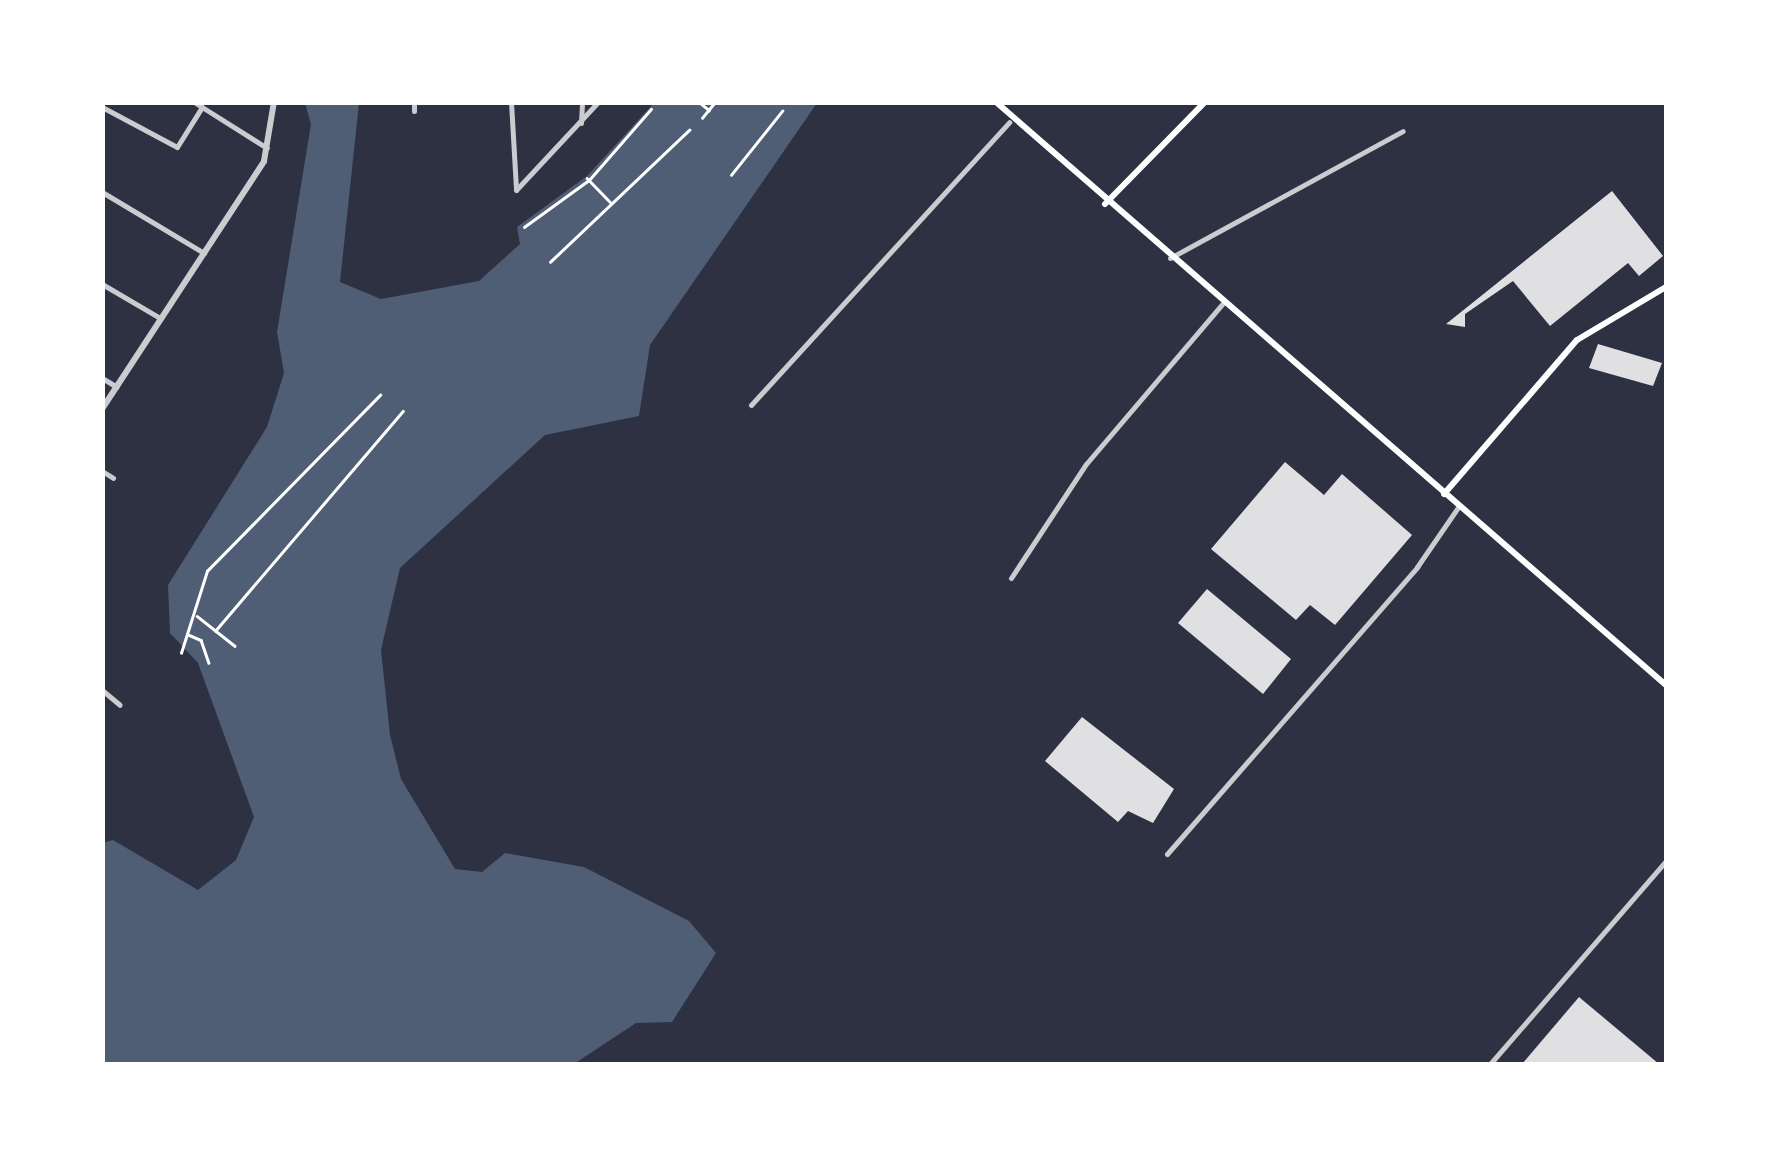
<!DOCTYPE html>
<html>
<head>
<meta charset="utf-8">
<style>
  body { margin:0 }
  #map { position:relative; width:1769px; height:1167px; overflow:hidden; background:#2d3142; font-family:Lora,serif }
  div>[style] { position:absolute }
  .water>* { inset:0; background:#4f5d75 }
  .building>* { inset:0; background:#e0e0e3 }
  .path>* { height:2.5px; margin:-1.25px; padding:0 1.25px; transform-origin:1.25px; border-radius:1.25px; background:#fff }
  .minor>* { height:5px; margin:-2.5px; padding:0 2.5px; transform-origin:2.5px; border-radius:2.5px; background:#caccd0 }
  .tertiary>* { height:6px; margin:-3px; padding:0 3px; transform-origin:3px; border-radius:3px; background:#caccd0 }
  .secondary>* { height:6px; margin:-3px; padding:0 3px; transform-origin:3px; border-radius:3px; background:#fff }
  span { translate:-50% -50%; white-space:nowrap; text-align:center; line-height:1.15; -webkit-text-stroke:10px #fff; paint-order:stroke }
  .frame { position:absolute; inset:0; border:105px solid #fff; pointer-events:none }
</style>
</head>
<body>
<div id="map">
  <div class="water">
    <div style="clip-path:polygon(305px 103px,359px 103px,340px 282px,381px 299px,479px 281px,520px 244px,517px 227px,587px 176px,654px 103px,817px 103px,650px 345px,639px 416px,545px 435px,400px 568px,381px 650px,390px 735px,401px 779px,455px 869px,482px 872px,505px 853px,584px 867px,689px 921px,716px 953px,672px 1022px,636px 1023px,574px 1064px,103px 1064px,102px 843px,113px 840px,198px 890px,236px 860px,254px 817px,198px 663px,170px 633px,168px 585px,267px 427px,284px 373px,277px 332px,311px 124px)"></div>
  </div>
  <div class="building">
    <div style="clip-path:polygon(1612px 191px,1663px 256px,1639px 276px,1628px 263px,1550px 326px,1513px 281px,1465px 314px,1465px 327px,1446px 324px)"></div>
    <div style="clip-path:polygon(1598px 344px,1662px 363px,1653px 386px,1589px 368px)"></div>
    <div style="clip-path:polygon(1285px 462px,1324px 495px,1342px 474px,1412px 535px,1335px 625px,1310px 605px,1296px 620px,1211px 549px)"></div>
    <div style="clip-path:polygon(1207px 589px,1291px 659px,1263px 694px,1178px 623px)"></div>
    <div style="clip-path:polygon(1082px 717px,1174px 789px,1153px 823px,1128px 811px,1118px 822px,1045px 761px)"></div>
    <div style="clip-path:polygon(1579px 997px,1659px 1064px,1522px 1064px)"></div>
  </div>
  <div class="path">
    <div style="left:699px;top:102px;width:13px;rotate:39deg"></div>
    <div style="left:702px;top:118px;width:21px;rotate:-51deg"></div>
    <div style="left:731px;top:175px;width:82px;rotate:-51.4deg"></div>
    <div style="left:587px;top:178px;width:33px;rotate:46deg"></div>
    <div style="left:524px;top:227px;width:80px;rotate:-35.9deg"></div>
    <div style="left:589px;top:180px;width:94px;rotate:-48.9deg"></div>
    <div style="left:550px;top:262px;width:192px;rotate:-43.5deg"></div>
    <div style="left:197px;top:616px;width:48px;rotate:38.3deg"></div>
    <div style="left:215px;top:631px;width:289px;rotate:-49.5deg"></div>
    <div style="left:189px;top:635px;width:13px;rotate:23deg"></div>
    <div style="left:201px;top:640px;width:24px;rotate:71deg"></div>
    <div style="left:181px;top:653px;width:86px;rotate:-72.4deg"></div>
    <div style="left:207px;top:571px;width:247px;rotate:-45.5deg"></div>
  </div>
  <div class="minor">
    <div style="left:194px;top:102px;width:86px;rotate:32.2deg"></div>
    <div style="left:414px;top:102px;width:9px;rotate:90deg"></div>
    <div style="left:511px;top:102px;width:88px;rotate:86.7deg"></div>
    <div style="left:102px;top:107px;width:85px;rotate:28.1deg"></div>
    <div style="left:177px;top:147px;width:47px;rotate:-58deg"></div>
    <div style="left:581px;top:123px;width:21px;rotate:-87deg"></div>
    <div style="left:516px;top:190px;width:120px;rotate:-47deg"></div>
    <div style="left:102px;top:192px;width:119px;rotate:30.9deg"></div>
    <div style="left:1170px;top:258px;width:265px;rotate:-28.6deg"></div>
    <div style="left:102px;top:284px;width:67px;rotate:30.4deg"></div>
    <div style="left:102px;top:378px;width:17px;rotate:31deg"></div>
    <div style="left:751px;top:405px;width:383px;rotate:-47.6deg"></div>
    <div style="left:102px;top:471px;width:13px;rotate:32deg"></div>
    <div style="left:1011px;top:578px;width:136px;rotate:-56.7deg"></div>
    <div style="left:1086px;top:464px;width:210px;rotate:-49.6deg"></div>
    <div style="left:102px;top:690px;width:23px;rotate:40deg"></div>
    <div style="left:1167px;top:854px;width:381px;rotate:-48.9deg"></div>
    <div style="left:1417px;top:567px;width:74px;rotate:-55.5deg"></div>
    <div style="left:1490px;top:1064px;width:269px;rotate:-49.1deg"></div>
  </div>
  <div class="tertiary">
    <div style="left:102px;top:409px;width:296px;rotate:-56.8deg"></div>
    <div style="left:264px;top:161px;width:60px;rotate:-80.4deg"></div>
  </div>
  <div class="secondary">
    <div style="left:996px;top:102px;width:888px;rotate:41.03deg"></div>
    <div style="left:1105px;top:204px;width:143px;rotate:-45.6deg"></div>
    <div style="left:1444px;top:494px;width:203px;rotate:-49.2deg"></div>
    <div style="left:1577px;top:340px;width:104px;rotate:-30.8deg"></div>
  </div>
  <div class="frame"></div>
</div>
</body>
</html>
